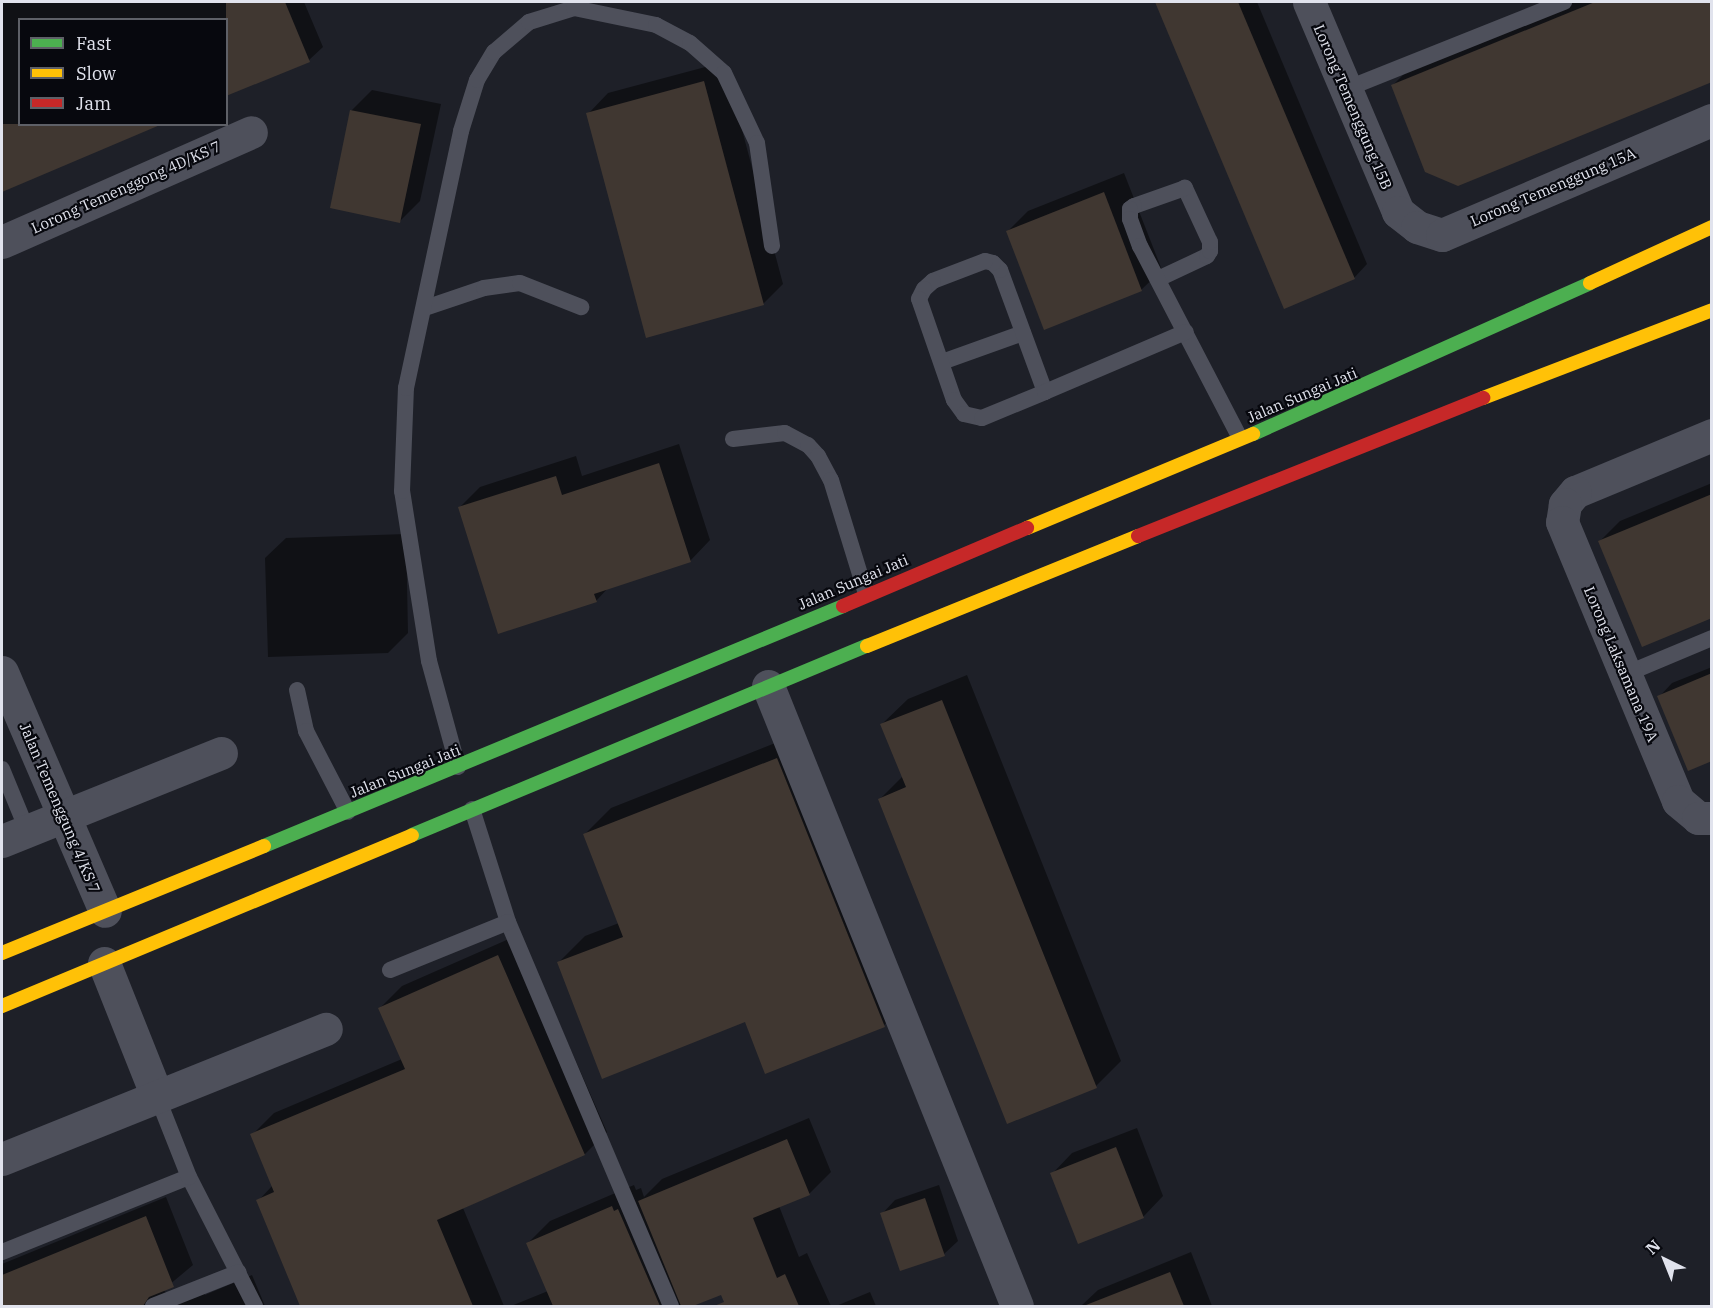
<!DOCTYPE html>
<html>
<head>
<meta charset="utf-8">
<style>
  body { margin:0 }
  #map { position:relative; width:1713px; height:1308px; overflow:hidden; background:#1e2028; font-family:"IBM Plex Serif",serif }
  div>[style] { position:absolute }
  .shadow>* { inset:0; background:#0007 }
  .building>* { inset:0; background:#403731 }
  .lane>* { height:16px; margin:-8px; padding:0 8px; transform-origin:8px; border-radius:8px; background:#4e505b }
  .street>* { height:33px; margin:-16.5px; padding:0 16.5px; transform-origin:16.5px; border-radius:16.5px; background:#4e505b }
  .fast>* { height:14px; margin:-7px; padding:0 7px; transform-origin:7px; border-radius:7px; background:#4caf50 }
  .slow>* { height:14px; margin:-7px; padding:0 7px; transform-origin:7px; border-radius:7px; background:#ffc107 }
  .jam>* { height:14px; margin:-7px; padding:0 7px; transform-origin:7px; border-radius:7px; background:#c62828 }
  span { translate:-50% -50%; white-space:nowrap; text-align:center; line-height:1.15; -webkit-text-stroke:4.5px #07080e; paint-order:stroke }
  .street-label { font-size:15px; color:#e1e3ed }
  .frame { position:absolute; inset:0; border:3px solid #e1e3ed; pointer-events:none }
  .legend { position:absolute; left:18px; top:18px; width:210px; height:108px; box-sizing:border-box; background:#07080e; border:2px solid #5e6067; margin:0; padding:8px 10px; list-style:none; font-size:18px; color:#e1e3ed }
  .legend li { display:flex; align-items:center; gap:12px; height:30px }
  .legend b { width:30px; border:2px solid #5e6067 }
  .north { position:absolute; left:1635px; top:1230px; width:60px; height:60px; -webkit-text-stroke:4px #07080e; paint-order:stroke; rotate:317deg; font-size:16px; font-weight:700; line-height:24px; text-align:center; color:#e1e3ed }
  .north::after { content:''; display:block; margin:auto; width:21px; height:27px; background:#e1e3ed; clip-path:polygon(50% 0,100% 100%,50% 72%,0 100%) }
</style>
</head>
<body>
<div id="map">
  <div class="shadow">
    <div style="clip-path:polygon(2px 2px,304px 2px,323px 47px,309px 60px,226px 20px,20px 20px,20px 124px,157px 124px,2px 190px)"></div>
    <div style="clip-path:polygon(1156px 2px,1257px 2px,1367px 264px,1354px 278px,1285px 307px)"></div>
    <div style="clip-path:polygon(1568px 2px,1712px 2px,1712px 80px,1392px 86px,1413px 65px)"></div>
    <div style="clip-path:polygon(724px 62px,783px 284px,763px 304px,588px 114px,608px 93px)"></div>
    <div style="clip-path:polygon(372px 90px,441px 104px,420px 201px,400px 221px,351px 111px)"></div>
    <div style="clip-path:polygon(1124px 173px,1162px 270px,1141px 290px,1007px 232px,1028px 211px)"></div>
    <div style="clip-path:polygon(679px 444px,710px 540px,690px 561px,609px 587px,596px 601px,459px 508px,480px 487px,576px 456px,582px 476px)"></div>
    <div style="clip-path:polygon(1712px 483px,1712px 617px,1600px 541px,1620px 521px)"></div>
    <div style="clip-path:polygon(406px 534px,408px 633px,388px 653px,268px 657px,265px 558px,286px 538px)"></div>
    <div style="clip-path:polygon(1712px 667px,1712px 759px,1659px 697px,1672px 683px)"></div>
    <div style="clip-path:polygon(967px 675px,1121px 1061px,1096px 1086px,879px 800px,903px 776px,882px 724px,908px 699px)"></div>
    <div style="clip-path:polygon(803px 732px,910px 999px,884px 1025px,746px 1020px,558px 963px,585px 936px,619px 923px,585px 834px,611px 808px)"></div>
    <div style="clip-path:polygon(520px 934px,607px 1132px,585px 1154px,463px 1208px,504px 1306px,302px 1306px,258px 1201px,273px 1185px,252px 1135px,274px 1113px,402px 1059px,380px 1008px,402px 986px)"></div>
    <div style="clip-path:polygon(809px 1118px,831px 1172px,809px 1194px,779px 1206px,799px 1257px,807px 1253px,831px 1306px,728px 1306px,722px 1293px,689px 1306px,511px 1306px,548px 1291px,528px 1243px,550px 1221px,634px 1185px,636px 1190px,641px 1188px,644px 1197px,662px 1179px)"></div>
    <div style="clip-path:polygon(1137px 1128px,1163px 1196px,1143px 1217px,1052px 1174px,1072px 1153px)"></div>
    <div style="clip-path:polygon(939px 1185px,958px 1241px,944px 1254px,882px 1214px,895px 1200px)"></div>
    <div style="clip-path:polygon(166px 1197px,193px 1265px,163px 1290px,173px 1297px,202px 1287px,205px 1295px,252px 1275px,265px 1306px,2px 1306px,2px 1264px)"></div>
    <div style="clip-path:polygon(1191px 1252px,1212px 1306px,1081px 1306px,1098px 1290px)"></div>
    <div style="clip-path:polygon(870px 1292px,876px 1306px,836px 1306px)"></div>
  </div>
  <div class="building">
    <div style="clip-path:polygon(226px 2px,285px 2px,310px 62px,226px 96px)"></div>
    <div style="clip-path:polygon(1155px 2px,1238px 2px,1355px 279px,1284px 309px)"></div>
    <div style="clip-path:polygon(1595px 2px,1712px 2px,1712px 82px,1458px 186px,1425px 172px,1391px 85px)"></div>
    <div style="clip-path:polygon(704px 81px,764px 305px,646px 338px,586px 113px)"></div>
    <div style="clip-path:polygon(350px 110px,421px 124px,400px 223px,330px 208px)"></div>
    <div style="clip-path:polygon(2px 124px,160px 124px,160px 125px,2px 192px)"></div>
    <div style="clip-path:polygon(1104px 192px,1142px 291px,1044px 330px,1006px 231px)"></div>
    <div style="clip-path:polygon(659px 463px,691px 562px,594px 594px,597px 602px,498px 634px,458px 507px,556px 476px,562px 495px)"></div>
    <div style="clip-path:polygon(1712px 494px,1712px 618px,1642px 647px,1598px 541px)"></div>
    <div style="clip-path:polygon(1712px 673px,1712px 761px,1688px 771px,1657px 696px)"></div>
    <div style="clip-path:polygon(942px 700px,1097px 1088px,1007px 1124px,878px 799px,906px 787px,880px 724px)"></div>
    <div style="clip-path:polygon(777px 758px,885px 1027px,765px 1074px,745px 1022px,602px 1079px,557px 962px,623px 937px,583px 834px)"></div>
    <div style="clip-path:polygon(498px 955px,585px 1155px,437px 1220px,473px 1306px,300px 1306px,256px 1200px,274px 1192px,250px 1134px,405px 1069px,378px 1008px)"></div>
    <div style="clip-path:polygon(787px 1139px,810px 1195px,753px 1218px,777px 1278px,785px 1274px,799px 1306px,714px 1306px,724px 1302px,721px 1295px,693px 1306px,681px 1306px,638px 1201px)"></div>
    <div style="clip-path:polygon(1116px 1147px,1144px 1218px,1078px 1244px,1050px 1173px)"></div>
    <div style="clip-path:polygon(925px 1198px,945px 1256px,900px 1271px,880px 1213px)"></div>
    <div style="clip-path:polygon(612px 1206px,614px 1211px,618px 1209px,660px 1306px,553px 1306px,526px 1243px)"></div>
    <div style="clip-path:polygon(146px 1216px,174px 1287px,149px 1297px,143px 1306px,2px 1306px,2px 1275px)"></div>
    <div style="clip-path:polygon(1170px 1272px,1184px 1306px,1087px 1306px,1086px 1305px)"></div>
  </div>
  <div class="lane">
    <div style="left:1346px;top:89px;width:235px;rotate:-21.8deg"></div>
    <div style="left:1158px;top:279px;width:54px;rotate:-25.1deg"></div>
    <div style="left:1207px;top:256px;width:6px;rotate:-59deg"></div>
    <div style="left:1210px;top:251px;width:9px;rotate:-90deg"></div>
    <div style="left:1210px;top:242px;width:60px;rotate:-114.8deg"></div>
    <div style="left:1185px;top:188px;width:54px;rotate:160.6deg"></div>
    <div style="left:1134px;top:206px;width:5px;rotate:143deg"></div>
    <div style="left:1130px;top:209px;width:10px;rotate:90deg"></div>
    <div style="left:1130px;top:219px;width:29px;rotate:70deg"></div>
    <div style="left:1140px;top:246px;width:216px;rotate:62.5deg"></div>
    <div style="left:425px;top:308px;width:62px;rotate:-18.7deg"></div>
    <div style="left:484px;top:288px;width:36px;rotate:-8deg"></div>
    <div style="left:520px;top:283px;width:66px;rotate:21.5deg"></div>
    <div style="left:942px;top:362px;width:86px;rotate:-19.7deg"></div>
    <div style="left:1045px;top:392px;width:130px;rotate:-110.2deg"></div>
    <div style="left:1000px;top:270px;width:10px;rotate:-135deg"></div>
    <div style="left:993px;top:263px;width:8px;rotate:-166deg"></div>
    <div style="left:985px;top:261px;width:56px;rotate:159deg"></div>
    <div style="left:933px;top:281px;width:12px;rotate:138deg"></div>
    <div style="left:924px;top:289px;width:11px;rotate:117deg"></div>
    <div style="left:919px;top:299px;width:107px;rotate:70.9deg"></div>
    <div style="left:954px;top:400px;width:17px;rotate:54deg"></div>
    <div style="left:964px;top:414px;width:18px;rotate:13deg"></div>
    <div style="left:982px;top:418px;width:68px;rotate:-22.4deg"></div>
    <div style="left:1045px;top:392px;width:153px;rotate:-23.1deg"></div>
    <div style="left:733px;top:439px;width:52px;rotate:-6.6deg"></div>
    <div style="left:785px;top:433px;width:26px;rotate:28deg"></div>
    <div style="left:808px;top:445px;width:15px;rotate:48deg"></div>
    <div style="left:818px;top:456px;width:27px;rotate:62deg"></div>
    <div style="left:831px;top:480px;width:119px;rotate:72.9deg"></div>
    <div style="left:1626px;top:674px;width:93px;rotate:-22.7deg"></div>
    <div style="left:297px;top:690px;width:42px;rotate:77.6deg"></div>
    <div style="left:306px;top:731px;width:91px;rotate:62.6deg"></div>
    <div style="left:458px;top:767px;width:110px;rotate:-105.3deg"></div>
    <div style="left:429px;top:661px;width:172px;rotate:-99deg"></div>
    <div style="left:402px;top:491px;width:103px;rotate:-87.8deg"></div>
    <div style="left:406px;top:388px;width:263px;rotate:-77.9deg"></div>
    <div style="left:461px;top:131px;width:53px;rotate:-72.6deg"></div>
    <div style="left:477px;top:80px;width:33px;rotate:-59deg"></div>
    <div style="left:494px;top:52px;width:46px;rotate:-40.6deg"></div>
    <div style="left:529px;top:22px;width:47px;rotate:-17.3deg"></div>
    <div style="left:574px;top:8px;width:84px;rotate:11.7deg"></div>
    <div style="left:656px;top:25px;width:38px;rotate:28deg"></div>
    <div style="left:690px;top:43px;width:45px;rotate:41.4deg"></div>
    <div style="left:724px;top:73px;width:77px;rotate:64.8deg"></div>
    <div style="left:757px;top:143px;width:104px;rotate:81.7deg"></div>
    <div style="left:2px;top:769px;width:66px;rotate:67.7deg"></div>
    <div style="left:472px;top:809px;width:119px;rotate:72.3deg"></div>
    <div style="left:508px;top:922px;width:417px;rotate:67deg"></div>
    <div style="left:390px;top:970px;width:127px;rotate:-22.1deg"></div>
    <div style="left:189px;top:1177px;width:145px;rotate:62.9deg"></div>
    <div style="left:2px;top:1252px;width:201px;rotate:-21.9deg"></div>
    <div style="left:189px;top:1177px;width:87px;rotate:-111.6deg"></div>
    <div style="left:153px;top:1306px;width:92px;rotate:-21.6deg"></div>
  </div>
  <div class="street">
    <div style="left:1309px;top:2px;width:228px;rotate:67deg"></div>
    <div style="left:1398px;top:212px;width:24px;rotate:38deg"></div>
    <div style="left:1417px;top:227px;width:26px;rotate:18deg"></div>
    <div style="left:1442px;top:235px;width:293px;rotate:-23.1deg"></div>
    <div style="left:2px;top:242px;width:272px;rotate:-23.8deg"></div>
    <div style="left:1712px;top:435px;width:148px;rotate:157.4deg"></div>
    <div style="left:1575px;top:492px;width:16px;rotate:130deg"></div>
    <div style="left:1565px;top:504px;width:18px;rotate:99deg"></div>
    <div style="left:1562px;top:522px;width:302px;rotate:67.4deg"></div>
    <div style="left:1678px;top:801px;width:26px;rotate:40deg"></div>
    <div style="left:1698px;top:818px;width:14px"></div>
    <div style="left:2px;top:672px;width:260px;rotate:66.7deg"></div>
    <div style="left:768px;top:686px;width:668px;rotate:68.12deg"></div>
    <div style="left:2px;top:841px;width:236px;rotate:-21.9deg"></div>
    <div style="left:104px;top:963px;width:143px;rotate:68.3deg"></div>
    <div style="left:2px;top:1159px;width:349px;rotate:-21.9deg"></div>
  </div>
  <div class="fast">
    <div style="left:1253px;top:434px;width:369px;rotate:-24.1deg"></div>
    <div style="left:412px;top:835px;width:493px;rotate:-22.6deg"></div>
    <div style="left:264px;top:846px;width:627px;rotate:-22.51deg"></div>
  </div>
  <div class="slow">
    <div style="left:1590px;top:283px;width:134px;rotate:-24.7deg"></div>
    <div style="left:1483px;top:398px;width:245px;rotate:-21deg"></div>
    <div style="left:1027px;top:528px;width:245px;rotate:-22.6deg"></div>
    <div style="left:867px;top:646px;width:292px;rotate:-22.1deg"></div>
    <div style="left:2px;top:953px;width:283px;rotate:-22.2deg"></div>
    <div style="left:2px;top:1006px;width:444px;rotate:-22.6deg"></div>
  </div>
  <div class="jam">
    <div style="left:1138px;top:536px;width:372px;rotate:-21.8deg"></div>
    <div style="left:843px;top:606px;width:200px;rotate:-23deg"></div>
  </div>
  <div class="street-label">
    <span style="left:1353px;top:107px;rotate:67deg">Lorong Temenggung 15B</span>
    <span style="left:126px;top:187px;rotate:-24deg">Lorong Temenggong 4D/KS 7</span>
    <span style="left:1553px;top:187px;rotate:-23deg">Lorong Temenggung 15A</span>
    <span style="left:1302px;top:395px;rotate:-23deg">Jalan Sungai Jati</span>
    <span style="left:853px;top:582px;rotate:-23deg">Jalan Sungai Jati</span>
    <span style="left:1621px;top:664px;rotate:67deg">Lorong Laksamana 19A</span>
    <span style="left:405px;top:771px;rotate:-22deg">Jalan Sungai Jati</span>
    <span style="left:60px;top:808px;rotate:67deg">Jalan Temenggung 4/KS 7</span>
  </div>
  <div class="frame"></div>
  <ul class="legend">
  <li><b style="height:8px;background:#4caf50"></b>Fast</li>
  <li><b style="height:8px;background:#ffc107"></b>Slow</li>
  <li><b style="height:8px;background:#c62828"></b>Jam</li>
  </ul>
  <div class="north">N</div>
</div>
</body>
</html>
